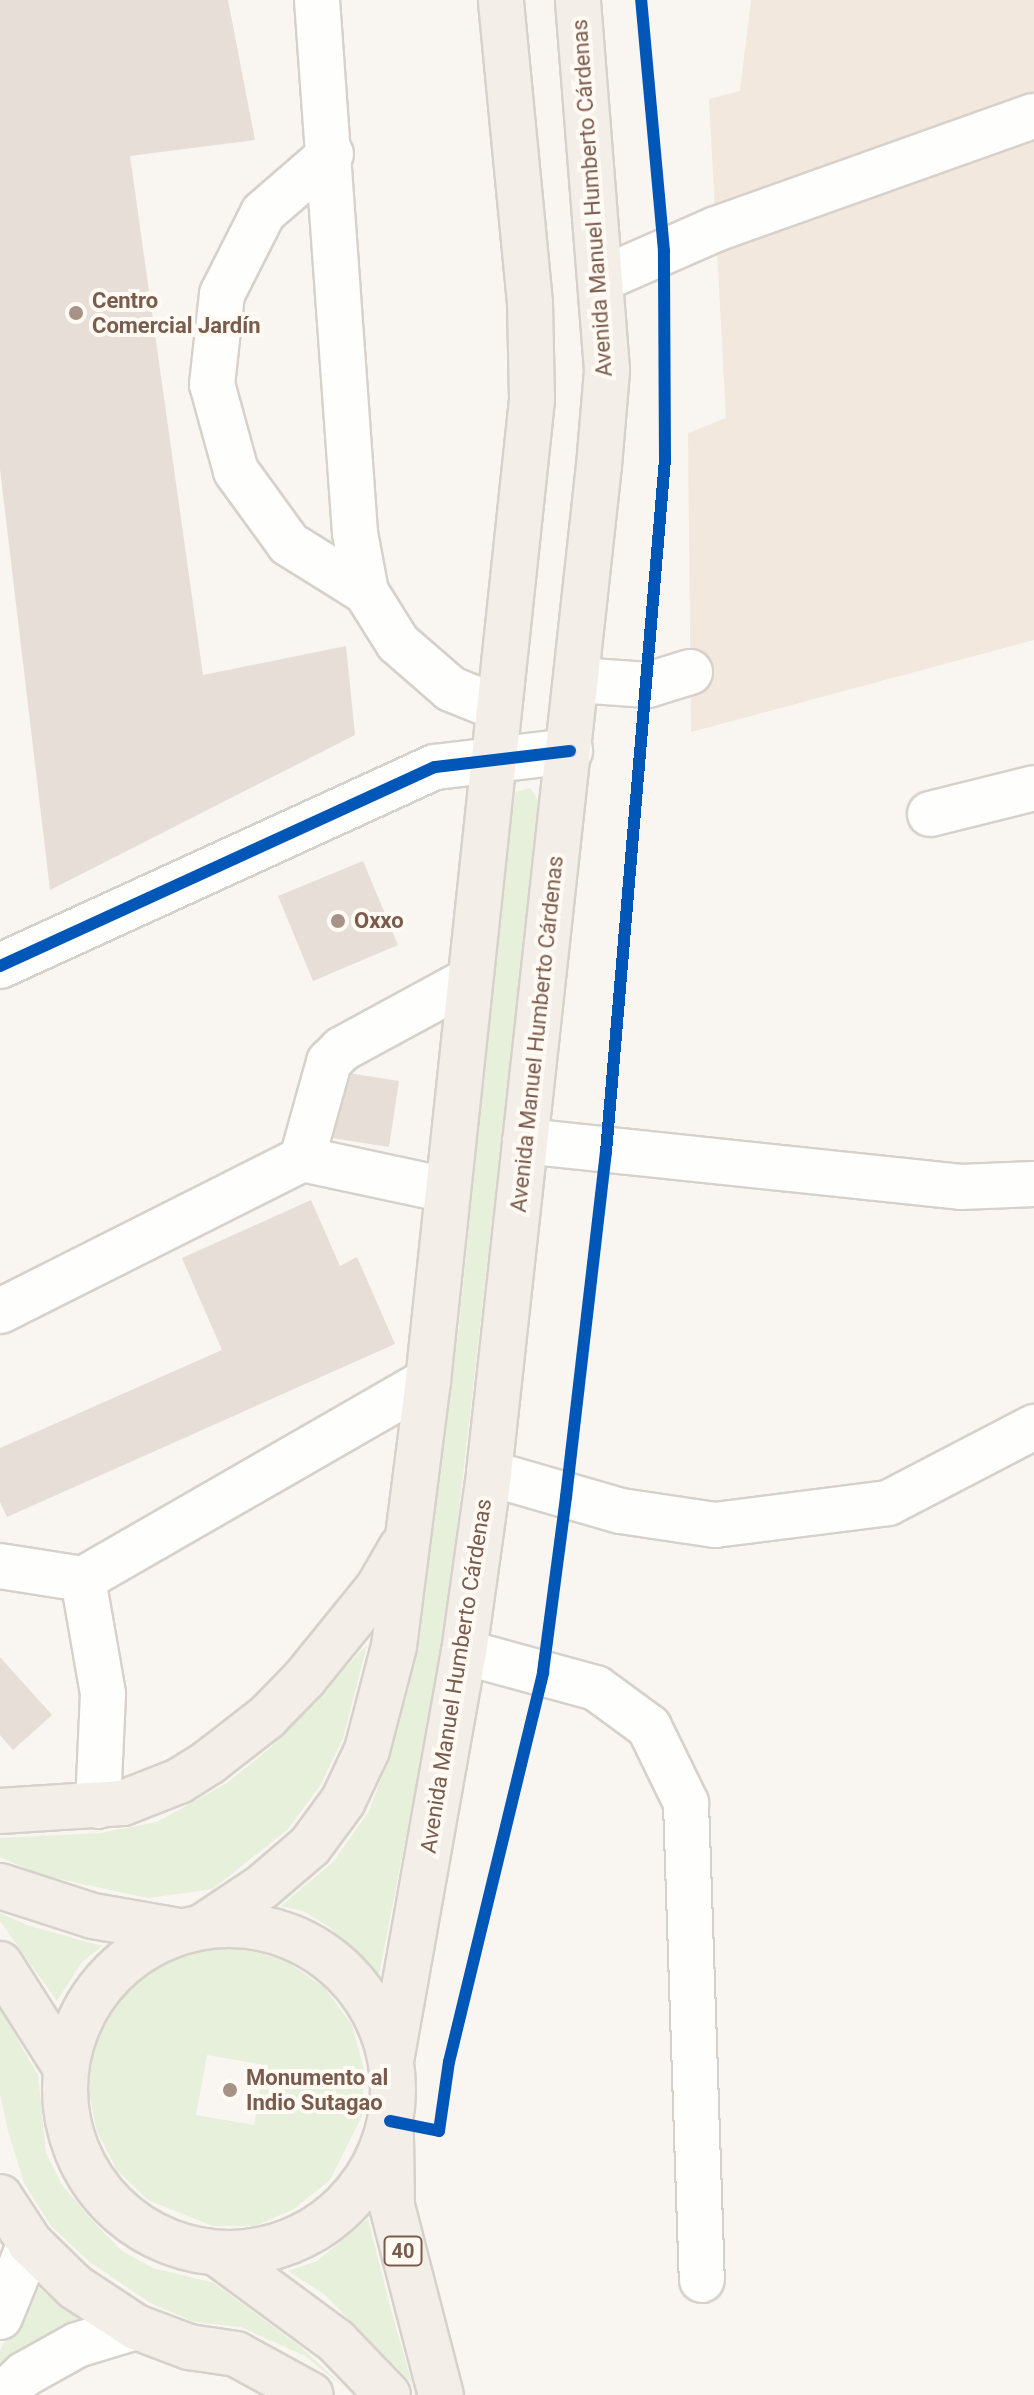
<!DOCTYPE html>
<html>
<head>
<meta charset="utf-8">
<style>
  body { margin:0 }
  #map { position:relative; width:1034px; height:2395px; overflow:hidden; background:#f9f5f0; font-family:Roboto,sans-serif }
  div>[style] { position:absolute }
  .residential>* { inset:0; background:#f2e8de }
  .green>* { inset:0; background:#e7f0db }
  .building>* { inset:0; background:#e6ded7 }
  .roads { filter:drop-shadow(2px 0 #d7d1cb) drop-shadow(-2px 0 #d7d1cb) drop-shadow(0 2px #d7d1cb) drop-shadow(0 -2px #d7d1cb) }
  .minor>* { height:44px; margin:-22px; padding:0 22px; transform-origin:22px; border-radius:22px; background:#fefefd }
  .major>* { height:44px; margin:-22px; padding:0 22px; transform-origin:22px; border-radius:22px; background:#f3eee8 }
  .major>.ring { margin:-22px; padding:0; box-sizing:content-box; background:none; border:44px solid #f3eee8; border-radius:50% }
  .cycleway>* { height:12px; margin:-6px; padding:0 6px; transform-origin:6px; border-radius:6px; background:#0057b8 }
  .dots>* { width:22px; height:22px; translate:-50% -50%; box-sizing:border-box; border:4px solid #fffaf3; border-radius:50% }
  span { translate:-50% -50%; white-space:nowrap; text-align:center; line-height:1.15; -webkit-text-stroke:8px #fffaf3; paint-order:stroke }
  .shield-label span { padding:2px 6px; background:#fffaf3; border:2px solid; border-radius:6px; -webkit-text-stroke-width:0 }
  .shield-label { font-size:20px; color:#7a5c4d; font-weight:700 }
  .street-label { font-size:22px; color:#7a5c4d }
  .poi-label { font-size:22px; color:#7a5c4d; font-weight:700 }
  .left { translate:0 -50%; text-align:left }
</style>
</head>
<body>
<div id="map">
  <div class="residential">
    <div style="clip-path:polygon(751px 0,1034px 0,1034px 640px,691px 732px,688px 433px,726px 418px,709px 99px,740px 91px)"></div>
  </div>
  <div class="green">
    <div style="clip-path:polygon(530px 788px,540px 803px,443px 1649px,379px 1974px,331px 1928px,303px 1911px,281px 1906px,334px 1861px,369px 1811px,391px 1753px,417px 1645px,459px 1326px,511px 809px,516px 792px)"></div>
    <div style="clip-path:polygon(367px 1645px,343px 1738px,321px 1784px,288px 1829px,213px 1889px,148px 1898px,41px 1875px,0 1857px,0 1838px,101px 1833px,157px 1822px,227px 1783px,269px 1749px)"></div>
    <div style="clip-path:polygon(0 1913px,30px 1926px,102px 1946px,82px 1962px,57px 2001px,0 1921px)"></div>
    <div style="clip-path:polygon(evenodd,242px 1948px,286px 1961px,324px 1987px,352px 2025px,364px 2070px,362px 2116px,330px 2180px,294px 2209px,255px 2226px,213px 2226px,148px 2200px,116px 2169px,96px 2129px,88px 2085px,96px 2041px,119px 2000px,153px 1969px,196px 1950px,242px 1948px,207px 2055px,264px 2065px,254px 2125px,196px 2115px,207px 2055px)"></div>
    <div style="clip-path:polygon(0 2009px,38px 2075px,46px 2153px,62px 2185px,89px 2217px,122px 2251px,153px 2268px,214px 2283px,301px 2347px,347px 2390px,305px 2356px,241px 2327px,194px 2322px,149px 2302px,91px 2263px,51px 2226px,24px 2183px,8px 2131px,0 2094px)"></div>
    <div style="clip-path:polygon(368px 2219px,391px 2310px,412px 2383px,324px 2294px,288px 2271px,317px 2261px)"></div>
    <div style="clip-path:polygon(36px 2286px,85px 2325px,0 2375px,0 2350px)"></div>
  </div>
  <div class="building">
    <div style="clip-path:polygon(0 0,228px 0,255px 140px,130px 156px,203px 675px,346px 646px,355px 735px,50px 890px,0 469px)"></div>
    <div style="clip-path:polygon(363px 861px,398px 945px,313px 981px,278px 896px)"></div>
    <div style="clip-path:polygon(342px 1072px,399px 1081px,389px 1147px,332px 1138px)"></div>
    <div style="clip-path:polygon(311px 1200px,340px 1266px,357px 1257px,395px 1344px,7px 1517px,0 1502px,0 1448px,222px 1350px,182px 1258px)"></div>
    <div style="clip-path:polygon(0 1657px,52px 1715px,13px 1750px,0 1735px)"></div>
  </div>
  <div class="roads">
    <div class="minor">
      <div style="left:317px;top:0;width:534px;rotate:85.92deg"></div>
      <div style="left:355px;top:533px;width:60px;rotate:79.4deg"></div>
      <div style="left:366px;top:592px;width:60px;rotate:57.9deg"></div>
      <div style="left:398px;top:643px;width:70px;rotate:41deg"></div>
      <div style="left:451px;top:689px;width:51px;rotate:22deg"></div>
      <div style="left:331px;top:154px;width:90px;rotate:139.1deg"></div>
      <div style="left:263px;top:213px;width:91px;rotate:116.8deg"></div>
      <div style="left:222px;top:294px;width:91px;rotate:96.3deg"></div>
      <div style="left:212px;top:384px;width:90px;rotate:74.6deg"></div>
      <div style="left:236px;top:471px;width:90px;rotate:54deg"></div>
      <div style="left:289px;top:544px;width:91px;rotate:31.9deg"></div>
      <div style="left:602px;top:279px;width:124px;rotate:-23.7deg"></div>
      <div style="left:716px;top:229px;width:337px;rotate:-19.6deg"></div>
      <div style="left:577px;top:680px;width:71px;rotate:4deg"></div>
      <div style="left:648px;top:685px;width:44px;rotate:-17.2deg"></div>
      <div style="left:930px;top:814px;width:107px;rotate:-14deg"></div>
      <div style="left:0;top:966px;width:478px;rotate:-24.6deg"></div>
      <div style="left:435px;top:767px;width:136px;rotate:-6.8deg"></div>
      <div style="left:525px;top:1141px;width:438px;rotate:6deg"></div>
      <div style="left:961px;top:1187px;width:73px;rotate:-2.4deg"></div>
      <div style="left:302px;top:1159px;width:148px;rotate:12.1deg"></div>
      <div style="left:0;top:1311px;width:338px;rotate:-26.7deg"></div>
      <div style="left:302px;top:1159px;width:101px;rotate:-74.4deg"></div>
      <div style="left:329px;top:1062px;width:18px;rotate:-45deg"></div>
      <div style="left:342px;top:1049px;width:145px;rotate:-28.5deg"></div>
      <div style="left:489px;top:1473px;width:137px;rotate:16.1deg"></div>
      <div style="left:621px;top:1511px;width:95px;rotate:8.5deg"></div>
      <div style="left:715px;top:1525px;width:174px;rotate:-7.2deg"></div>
      <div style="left:888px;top:1503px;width:165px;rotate:-27.5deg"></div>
      <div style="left:0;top:1566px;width:84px;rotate:8.9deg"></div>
      <div style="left:83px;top:1579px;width:398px;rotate:-29.9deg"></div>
      <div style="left:83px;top:1579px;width:117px;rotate:80.1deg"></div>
      <div style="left:103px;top:1694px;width:112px;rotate:92.6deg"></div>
      <div style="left:464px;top:1652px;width:137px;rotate:15.3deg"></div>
      <div style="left:596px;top:1688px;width:66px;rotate:36.3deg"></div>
      <div style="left:649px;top:1727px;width:85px;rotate:64deg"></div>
      <div style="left:686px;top:1803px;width:477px;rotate:88.1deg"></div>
      <div style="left:0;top:2317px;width:80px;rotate:-67.9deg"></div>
      <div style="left:3px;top:2395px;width:30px;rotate:-44deg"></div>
      <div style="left:25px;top:2374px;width:60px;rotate:-29.1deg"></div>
      <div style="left:77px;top:2345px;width:62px;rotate:-17deg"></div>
    </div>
    <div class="major">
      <div style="left:0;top:1811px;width:123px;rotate:-3.7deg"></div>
      <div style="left:123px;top:1803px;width:60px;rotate:-21.4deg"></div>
      <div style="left:179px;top:1781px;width:36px;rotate:-32deg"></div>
      <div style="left:209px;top:1762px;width:73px;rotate:-37.8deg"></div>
      <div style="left:267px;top:1717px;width:53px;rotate:-45.8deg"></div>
      <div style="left:304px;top:1679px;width:117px;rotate:-50.9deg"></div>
      <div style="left:378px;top:1588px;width:46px;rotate:-60.1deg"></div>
      <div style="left:0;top:1886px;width:98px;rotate:17.9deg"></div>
      <div style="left:93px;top:1916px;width:87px;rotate:9.9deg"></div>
      <div class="ring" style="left:65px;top:1925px;width:284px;height:284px"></div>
      <div style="left:202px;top:1927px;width:72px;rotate:-33.7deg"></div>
      <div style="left:262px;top:1887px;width:63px;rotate:-40.5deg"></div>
      <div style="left:310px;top:1846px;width:56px;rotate:-53.7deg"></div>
      <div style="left:343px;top:1801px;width:56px;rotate:-64.8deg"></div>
      <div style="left:367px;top:1750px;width:107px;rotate:-75.4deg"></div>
      <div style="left:394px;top:1646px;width:267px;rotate:-82.7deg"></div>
      <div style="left:428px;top:1381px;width:987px;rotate:-83.95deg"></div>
      <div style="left:532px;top:399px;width:96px;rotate:-91.2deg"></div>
      <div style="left:530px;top:303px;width:304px;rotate:-95.5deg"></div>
      <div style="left:0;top:1964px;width:123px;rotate:57.6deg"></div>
      <div style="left:391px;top:2061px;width:415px;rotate:-79.9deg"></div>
      <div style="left:464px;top:1652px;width:181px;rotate:-82deg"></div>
      <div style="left:489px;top:1473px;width:1013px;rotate:-83.77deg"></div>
      <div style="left:599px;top:466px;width:96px;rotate:-85.2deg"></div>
      <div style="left:607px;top:370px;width:371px;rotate:-94.5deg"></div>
      <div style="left:391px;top:2136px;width:70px;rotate:89.2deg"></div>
      <div style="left:392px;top:2206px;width:195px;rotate:75.5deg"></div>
      <div style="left:0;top:2197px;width:55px;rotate:56.9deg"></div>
      <div style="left:30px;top:2243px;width:63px;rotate:44.4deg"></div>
      <div style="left:75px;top:2287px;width:73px;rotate:33.3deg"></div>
      <div style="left:136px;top:2327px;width:57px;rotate:20.7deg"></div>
      <div style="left:189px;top:2347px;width:48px;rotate:8.5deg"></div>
      <div style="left:236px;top:2354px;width:85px;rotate:28.7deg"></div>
      <div style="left:218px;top:2254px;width:147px;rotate:36.4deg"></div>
      <div style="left:336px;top:2341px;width:75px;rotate:46.1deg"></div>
    </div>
  </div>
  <div class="cycleway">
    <div style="left:0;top:966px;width:478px;rotate:-24.6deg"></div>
    <div style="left:435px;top:767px;width:136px;rotate:-6.8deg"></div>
    <div style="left:390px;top:2121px;width:50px;rotate:11.5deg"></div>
    <div style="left:439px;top:2131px;width:70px;rotate:-81.8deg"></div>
    <div style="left:449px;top:2062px;width:401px;rotate:-76.4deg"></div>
    <div style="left:543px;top:1672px;width:177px;rotate:-82.5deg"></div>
    <div style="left:566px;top:1497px;width:347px;rotate:-83.4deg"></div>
    <div style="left:606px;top:1152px;width:696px;rotate:-85.13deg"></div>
    <div style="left:665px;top:459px;width:208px;rotate:-90.3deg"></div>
    <div style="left:664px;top:251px;width:252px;rotate:-95.2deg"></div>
  </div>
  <div class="dots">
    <div style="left:76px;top:313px;background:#a69286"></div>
    <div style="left:338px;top:921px;background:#a69286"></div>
    <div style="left:230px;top:2090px;background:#a69286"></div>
  </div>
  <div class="shield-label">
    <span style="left:403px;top:2251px">40</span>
  </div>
  <div class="street-label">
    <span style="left:592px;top:198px;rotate:-94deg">Avenida Manuel Humberto Cárdenas</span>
    <span style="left:537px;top:1034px;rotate:-84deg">Avenida Manuel Humberto Cárdenas</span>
    <span style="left:456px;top:1676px;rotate:-81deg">Avenida Manuel Humberto Cárdenas</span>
  </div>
  <div class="poi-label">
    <span class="left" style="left:92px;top:313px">Centro<br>Comercial Jardín</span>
    <span class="left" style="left:354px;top:921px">Oxxo</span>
    <span class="left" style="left:246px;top:2090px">Monumento al<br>Indio Sutagao</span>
  </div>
</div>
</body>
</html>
